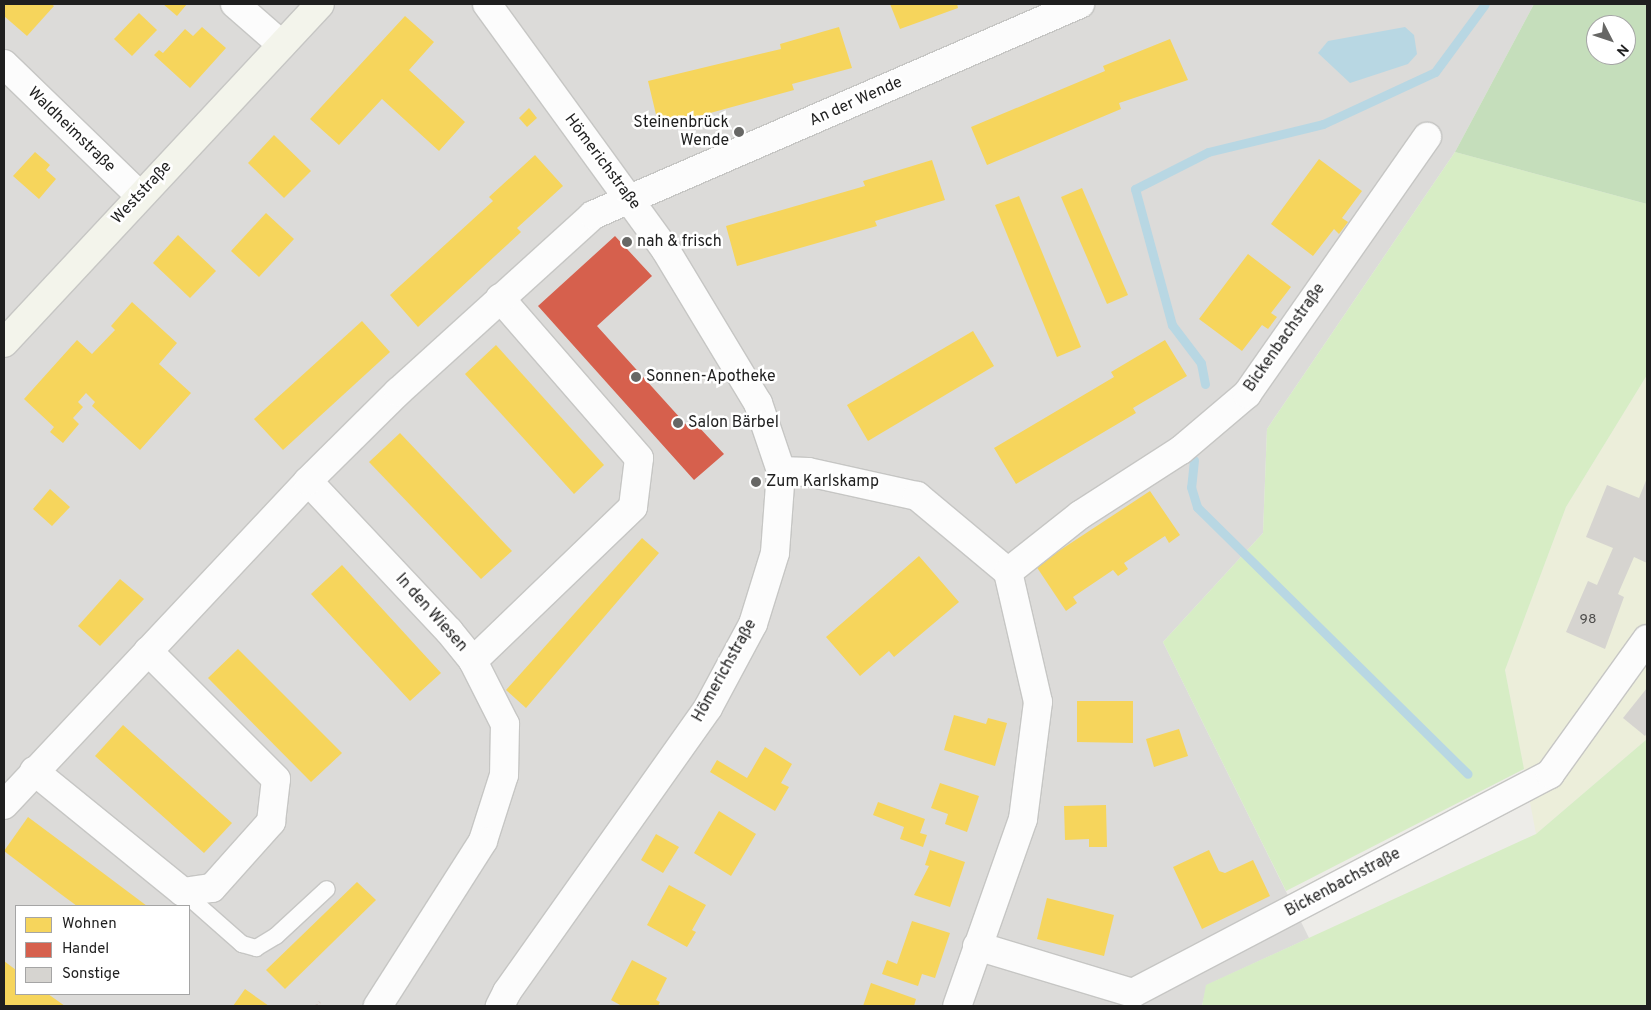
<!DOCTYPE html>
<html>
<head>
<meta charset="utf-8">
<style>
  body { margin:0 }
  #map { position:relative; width:1651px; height:1010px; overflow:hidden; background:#edece8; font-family:Overpass,sans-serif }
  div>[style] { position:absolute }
  .residential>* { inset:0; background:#dcdbd9 }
  .farmland>* { inset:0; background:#eceeda }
  .grass>* { inset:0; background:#d7edc5 }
  .forest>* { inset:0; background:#c5debb }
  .water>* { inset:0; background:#b8d7e3 }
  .homes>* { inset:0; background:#f6d55c }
  .shops>* { inset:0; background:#d6604d }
  .stream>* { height:9px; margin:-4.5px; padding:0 4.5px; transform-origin:4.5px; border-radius:4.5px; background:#b8d7e3 }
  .building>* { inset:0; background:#d6d4d0 }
  .path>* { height:3px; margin-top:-1.5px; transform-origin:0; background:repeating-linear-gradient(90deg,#d7cac6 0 2.5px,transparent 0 5px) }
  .roads { filter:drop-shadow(1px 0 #c6c6c4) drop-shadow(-1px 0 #c6c6c4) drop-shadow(0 1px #c6c6c4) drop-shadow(0 -1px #c6c6c4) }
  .service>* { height:16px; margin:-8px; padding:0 8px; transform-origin:8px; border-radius:8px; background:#fcfcfc }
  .minor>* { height:28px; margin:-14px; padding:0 14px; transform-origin:14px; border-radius:14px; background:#fcfcfc }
  .secondary>* { height:28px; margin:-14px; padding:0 14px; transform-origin:14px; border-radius:14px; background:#f3f4eb }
  .dots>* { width:14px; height:14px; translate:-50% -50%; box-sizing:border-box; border:2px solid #fff; border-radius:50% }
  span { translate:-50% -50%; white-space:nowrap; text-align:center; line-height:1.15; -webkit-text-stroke:5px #fff; paint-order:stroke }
  .number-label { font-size:14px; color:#4d4c4b }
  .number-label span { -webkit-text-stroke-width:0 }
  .street-label { font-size:16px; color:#1f1f1f }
  .poi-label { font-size:16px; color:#1f1f1f }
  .right { translate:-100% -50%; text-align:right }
  .left { translate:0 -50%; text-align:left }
  .frame { position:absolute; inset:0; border:5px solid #1f1f1f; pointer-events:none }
  .legend { position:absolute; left:15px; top:905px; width:175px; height:90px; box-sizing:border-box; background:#fff; border:1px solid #a5a5a5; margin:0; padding:6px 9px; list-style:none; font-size:15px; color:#1f1f1f }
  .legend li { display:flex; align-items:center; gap:10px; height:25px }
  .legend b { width:25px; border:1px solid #a5a5a5 }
  .north { position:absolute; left:1586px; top:15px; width:50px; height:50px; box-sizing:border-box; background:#fff; border:1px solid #a5a5a5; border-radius:50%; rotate:131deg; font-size:14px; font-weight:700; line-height:20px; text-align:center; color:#1f1f1f }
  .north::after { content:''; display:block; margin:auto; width:18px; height:22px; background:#676765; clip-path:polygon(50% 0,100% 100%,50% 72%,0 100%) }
</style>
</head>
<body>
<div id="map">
  <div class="residential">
    <div style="clip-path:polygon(evenodd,4px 4px,1534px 4px,1455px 152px,1267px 429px,1263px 533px,1163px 642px,1309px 938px,1207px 985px,1202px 1006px,4px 1006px,4px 4px,16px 906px,189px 906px,189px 994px,16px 994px,16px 906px)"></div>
  </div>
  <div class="farmland">
    <div style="clip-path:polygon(1647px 375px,1647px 739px,1536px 834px,1505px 670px,1566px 507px)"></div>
  </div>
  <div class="grass">
    <div style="clip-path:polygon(1455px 152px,1647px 204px,1647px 375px,1566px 507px,1505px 670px,1524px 769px,1286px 891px,1163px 642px,1263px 533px,1267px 429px)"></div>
    <div style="clip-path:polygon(1647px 739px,1647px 1006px,1202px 1006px,1206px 985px,1536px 834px)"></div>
  </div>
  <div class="forest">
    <div style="clip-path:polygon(evenodd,1534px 4px,1647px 4px,1647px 204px,1455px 152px,1534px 4px,1596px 25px,1626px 25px,1626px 55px,1596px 55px,1596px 25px)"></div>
  </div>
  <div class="water">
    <div style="clip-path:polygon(1405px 27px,1414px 35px,1417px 54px,1408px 64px,1350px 83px,1318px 53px,1328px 41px)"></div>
  </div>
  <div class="homes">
    <div style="clip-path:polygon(4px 4px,51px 4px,54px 6px,27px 36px,4px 16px)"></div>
    <div style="clip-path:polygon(163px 4px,187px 4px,177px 16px)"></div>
    <div style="clip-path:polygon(890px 4px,957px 4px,958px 8px,900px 29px)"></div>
    <div style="clip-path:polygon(139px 13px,157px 30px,132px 56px,114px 39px)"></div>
    <div style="clip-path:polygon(405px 16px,434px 42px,409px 70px,465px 122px,439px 151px,382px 99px,339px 145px,310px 119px)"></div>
    <div style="clip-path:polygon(202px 27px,226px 48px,190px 88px,154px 55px,159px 50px,163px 53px,185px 29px,193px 36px)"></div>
    <div style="clip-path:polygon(839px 27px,852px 68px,792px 84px,794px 90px,659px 127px,648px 81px,781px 49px,780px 44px)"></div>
    <div style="clip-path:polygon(1170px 39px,1188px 80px,1119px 103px,1121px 109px,987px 165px,971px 127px,1105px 71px,1103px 66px)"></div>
    <div style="clip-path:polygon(529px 108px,537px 118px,527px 127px,519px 118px)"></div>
    <div style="clip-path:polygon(274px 135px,311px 171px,284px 198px,248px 163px)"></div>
    <div style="clip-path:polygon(35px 152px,50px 165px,46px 170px,56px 179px,39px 199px,13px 176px)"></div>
    <div style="clip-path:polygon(535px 155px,563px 186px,517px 228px,521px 232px,418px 327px,390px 295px,493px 201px,489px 197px)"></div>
    <div style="clip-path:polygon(1319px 159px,1362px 191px,1342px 218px,1348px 222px,1339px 234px,1334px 229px,1313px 256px,1271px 224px)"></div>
    <div style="clip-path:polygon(932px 160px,945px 200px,875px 221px,877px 226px,737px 266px,726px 226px,865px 186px,863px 181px)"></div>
    <div style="clip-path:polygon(1082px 188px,1128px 295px,1107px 304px,1061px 197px)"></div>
    <div style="clip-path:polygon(1019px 196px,1081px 347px,1057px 357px,995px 205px)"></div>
    <div style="clip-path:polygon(266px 213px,294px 239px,259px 277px,231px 251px)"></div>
    <div style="clip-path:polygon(178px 235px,216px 271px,190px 298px,153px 263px)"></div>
    <div style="clip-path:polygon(1248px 254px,1291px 287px,1271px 313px,1277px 317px,1268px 329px,1262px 325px,1242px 351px,1199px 319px)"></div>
    <div style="clip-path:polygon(132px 302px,177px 343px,159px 364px,191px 393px,140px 450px,92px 406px,95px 402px,86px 393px,78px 402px,83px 407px,73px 418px,79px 424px,63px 443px,50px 432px,54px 427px,24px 399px,77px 340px,92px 354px,115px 330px,111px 326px)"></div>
    <div style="clip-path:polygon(362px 321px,390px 352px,283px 450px,254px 419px)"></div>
    <div style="clip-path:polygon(973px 331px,994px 366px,868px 441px,847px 405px)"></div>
    <div style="clip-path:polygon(1165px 340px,1187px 376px,1133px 408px,1136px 413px,1016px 484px,994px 448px,1114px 377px,1111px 372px)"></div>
    <div style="clip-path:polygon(496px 345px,604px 465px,574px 494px,465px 374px)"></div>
    <div style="clip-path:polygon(400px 433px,512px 551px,481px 579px,369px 462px)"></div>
    <div style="clip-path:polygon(50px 489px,70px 507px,52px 526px,33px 509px)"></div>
    <div style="clip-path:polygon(1150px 491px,1180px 535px,1169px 543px,1165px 536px,1124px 563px,1128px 569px,1118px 576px,1113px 570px,1073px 597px,1077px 603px,1066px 611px,1036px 566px)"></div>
    <div style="clip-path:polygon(642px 538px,659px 553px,526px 708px,506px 690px)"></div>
    <div style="clip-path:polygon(919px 556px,959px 602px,894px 657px,889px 651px,860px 676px,826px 637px)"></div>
    <div style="clip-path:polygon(342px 565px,441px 673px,410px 701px,311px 594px)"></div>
    <div style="clip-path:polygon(120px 579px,144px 599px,100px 646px,78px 626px)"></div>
    <div style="clip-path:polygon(238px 649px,342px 753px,311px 782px,208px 678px)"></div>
    <div style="clip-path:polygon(1077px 701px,1133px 701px,1133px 743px,1077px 742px)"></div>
    <div style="clip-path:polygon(954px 715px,986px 724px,988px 718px,1007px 723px,995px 766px,944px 750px)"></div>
    <div style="clip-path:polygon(123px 725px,232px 823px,204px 853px,95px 756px)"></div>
    <div style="clip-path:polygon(1179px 729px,1188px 756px,1154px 767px,1146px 739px)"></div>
    <div style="clip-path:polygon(765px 747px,792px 764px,781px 783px,789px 787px,775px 811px,710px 772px,717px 760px,747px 778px)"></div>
    <div style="clip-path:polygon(940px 783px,979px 796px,967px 832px,945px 824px,948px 814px,931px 808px)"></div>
    <div style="clip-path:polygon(878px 802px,925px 819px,920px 833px,927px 835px,923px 847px,900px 839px,904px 827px,873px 815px)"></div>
    <div style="clip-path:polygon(1106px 805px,1107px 847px,1089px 847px,1089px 839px,1065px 840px,1064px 806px)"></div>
    <div style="clip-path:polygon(719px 811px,756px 834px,731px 876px,694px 853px)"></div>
    <div style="clip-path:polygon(28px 817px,87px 861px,147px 906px,77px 906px,62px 895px,4px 851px)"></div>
    <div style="clip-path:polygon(656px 834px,679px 847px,663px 873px,641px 860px)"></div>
    <div style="clip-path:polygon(930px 850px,965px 862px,950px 907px,914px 895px,929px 866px,925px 865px)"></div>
    <div style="clip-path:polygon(1209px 850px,1219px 871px,1225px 873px,1253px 860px,1270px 896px,1202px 929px,1173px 867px)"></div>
    <div style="clip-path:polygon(357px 882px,376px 900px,285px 989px,266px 970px)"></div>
    <div style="clip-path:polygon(669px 885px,706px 905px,692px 930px,696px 932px,687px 947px,647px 925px)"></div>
    <div style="clip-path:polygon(1047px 898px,1114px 915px,1104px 956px,1037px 939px)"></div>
    <div style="clip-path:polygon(912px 921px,950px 933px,935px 978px,922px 974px,918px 986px,882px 974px,887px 960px,897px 964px)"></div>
    <div style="clip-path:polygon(632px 960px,667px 978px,656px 1000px,660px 1002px,658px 1006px,622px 1006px,611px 1000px)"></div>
    <div style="clip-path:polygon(4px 961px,16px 970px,16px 994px,48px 994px,65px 1006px,4px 1006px)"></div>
    <div style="clip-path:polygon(871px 983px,916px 999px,914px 1006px,863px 1006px)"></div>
    <div style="clip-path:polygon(245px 989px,269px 1006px,233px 1006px)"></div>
  </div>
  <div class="shops">
    <div style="clip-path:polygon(615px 236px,652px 276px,597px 326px,691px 430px,697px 425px,724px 454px,694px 480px,538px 306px)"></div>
  </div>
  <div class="stream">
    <div style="left:1205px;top:384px;width:21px;rotate:-101deg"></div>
    <div style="left:1201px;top:363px;width:48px;rotate:-127.3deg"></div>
    <div style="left:1172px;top:325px;width:141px;rotate:-105.2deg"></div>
    <div style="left:1135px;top:189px;width:82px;rotate:-26.9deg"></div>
    <div style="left:1208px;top:152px;width:118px;rotate:-13.7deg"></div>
    <div style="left:1323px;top:124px;width:123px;rotate:-24.9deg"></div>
    <div style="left:1435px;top:72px;width:84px;rotate:-53.7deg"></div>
    <div style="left:1194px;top:460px;width:27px;rotate:96deg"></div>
    <div style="left:1191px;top:487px;width:21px;rotate:73deg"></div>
    <div style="left:1197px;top:507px;width:380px;rotate:44.6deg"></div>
  </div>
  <div class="building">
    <div style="clip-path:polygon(1647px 478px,1647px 563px,1634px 557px,1618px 594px,1624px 597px,1605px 649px,1566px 632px,1588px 581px,1597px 585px,1613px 548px,1586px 537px,1607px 485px,1639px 498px)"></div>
    <div style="clip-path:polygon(1647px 688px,1647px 733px,1645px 736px,1623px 718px)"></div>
  </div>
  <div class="path">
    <div style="left:316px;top:1006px;width:6px;rotate:-51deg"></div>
  </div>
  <div class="roads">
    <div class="service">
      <div style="left:183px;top:892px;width:79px;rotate:41.4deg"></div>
      <div style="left:242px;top:944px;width:15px;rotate:16deg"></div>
      <div style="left:256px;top:948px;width:23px;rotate:-31deg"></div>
      <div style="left:276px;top:936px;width:69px;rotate:-42.7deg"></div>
    </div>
    <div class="minor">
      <div style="left:235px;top:4px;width:62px;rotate:41.1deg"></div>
      <div style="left:487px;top:4px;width:303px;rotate:54deg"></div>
      <div style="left:665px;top:249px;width:180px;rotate:58.9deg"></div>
      <div style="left:758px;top:403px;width:72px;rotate:71.3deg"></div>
      <div style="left:781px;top:471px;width:82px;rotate:94.2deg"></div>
      <div style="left:775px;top:553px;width:74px;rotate:107.2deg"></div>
      <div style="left:753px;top:624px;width:95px;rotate:118.2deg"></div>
      <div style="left:708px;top:708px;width:348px;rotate:125.3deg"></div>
      <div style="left:507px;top:992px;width:16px;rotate:117deg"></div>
      <div style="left:4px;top:64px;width:188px;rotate:44.1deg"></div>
      <div style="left:781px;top:471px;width:27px;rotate:2deg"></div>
      <div style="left:808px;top:472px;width:112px;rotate:12.4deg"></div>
      <div style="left:917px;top:496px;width:119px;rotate:39.9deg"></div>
      <div style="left:1008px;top:572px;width:133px;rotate:77deg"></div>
      <div style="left:1038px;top:702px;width:118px;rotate:97.3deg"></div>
      <div style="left:1023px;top:819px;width:198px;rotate:109.4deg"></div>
      <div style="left:308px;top:481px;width:206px;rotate:46.8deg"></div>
      <div style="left:449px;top:631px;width:38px;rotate:51deg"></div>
      <div style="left:473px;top:661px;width:71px;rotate:63.1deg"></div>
      <div style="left:505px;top:724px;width:51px;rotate:91.1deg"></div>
      <div style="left:504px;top:775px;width:69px;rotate:107.7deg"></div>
      <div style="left:483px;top:841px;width:196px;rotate:122.5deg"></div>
      <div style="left:1008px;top:572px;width:92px;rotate:-38.4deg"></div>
      <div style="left:1080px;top:515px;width:120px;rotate:-32.8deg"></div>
      <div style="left:1181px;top:450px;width:87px;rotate:-40.3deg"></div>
      <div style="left:1247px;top:394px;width:314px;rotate:-55deg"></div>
      <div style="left:473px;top:661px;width:222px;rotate:-43.9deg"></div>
      <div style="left:633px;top:507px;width:49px;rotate:-83deg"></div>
      <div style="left:639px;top:458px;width:212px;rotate:-131deg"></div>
      <div style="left:34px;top:771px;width:192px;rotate:39.1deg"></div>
      <div style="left:183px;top:892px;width:29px;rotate:-8deg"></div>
      <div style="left:212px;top:888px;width:89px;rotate:-48.2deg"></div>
      <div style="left:271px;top:822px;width:43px;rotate:-83.4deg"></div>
      <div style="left:276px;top:779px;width:181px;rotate:-135deg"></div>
      <div style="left:4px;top:805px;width:444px;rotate:-46.8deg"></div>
      <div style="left:308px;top:481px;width:127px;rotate:-44.7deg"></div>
      <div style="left:398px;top:392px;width:263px;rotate:-42.2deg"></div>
      <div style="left:593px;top:215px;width:531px;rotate:-23.43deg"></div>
      <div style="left:977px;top:946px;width:163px;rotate:16.8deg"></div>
      <div style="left:1133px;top:993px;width:471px;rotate:-27.7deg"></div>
      <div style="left:1550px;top:774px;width:166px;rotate:-54.3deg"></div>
    </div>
    <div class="secondary">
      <div style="left:4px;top:343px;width:463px;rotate:-47deg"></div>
    </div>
  </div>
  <div class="dots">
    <div style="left:739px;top:132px;background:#676765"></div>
    <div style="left:627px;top:242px;background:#676765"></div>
    <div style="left:636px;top:377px;background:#676765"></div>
    <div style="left:678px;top:423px;background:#676765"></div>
    <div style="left:756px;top:482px;background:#676765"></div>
  </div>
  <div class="number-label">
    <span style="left:1588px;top:620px">98</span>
  </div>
  <div class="street-label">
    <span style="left:856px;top:102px;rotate:-24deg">An der Wende</span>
    <span style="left:71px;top:130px;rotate:44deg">Waldheimstraße</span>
    <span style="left:602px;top:162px;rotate:53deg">Hömerichstraße</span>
    <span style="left:142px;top:193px;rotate:-47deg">Weststraße</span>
    <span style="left:1285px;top:338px;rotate:-55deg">Bickenbachstraße</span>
    <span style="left:431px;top:613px;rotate:48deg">In den Wiesen</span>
    <span style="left:725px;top:671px;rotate:-61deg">Hömerichstraße</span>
    <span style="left:1343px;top:883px;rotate:-28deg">Bickenbachstraße</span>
  </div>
  <div class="poi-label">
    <span class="right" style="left:729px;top:132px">Steinenbrück<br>Wende</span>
    <span class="left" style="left:637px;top:242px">nah &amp; frisch</span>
    <span class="left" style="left:646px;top:377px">Sonnen-Apotheke</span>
    <span class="left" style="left:688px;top:423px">Salon Bärbel</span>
    <span class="left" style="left:766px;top:482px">Zum Karlskamp</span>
  </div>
  <div class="frame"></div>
  <ul class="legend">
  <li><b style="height:14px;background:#f6d55c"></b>Wohnen</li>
  <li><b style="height:14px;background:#d6604d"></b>Handel</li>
  <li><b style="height:14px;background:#d6d4d0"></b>Sonstige</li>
  </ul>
  <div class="north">N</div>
</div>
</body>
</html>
